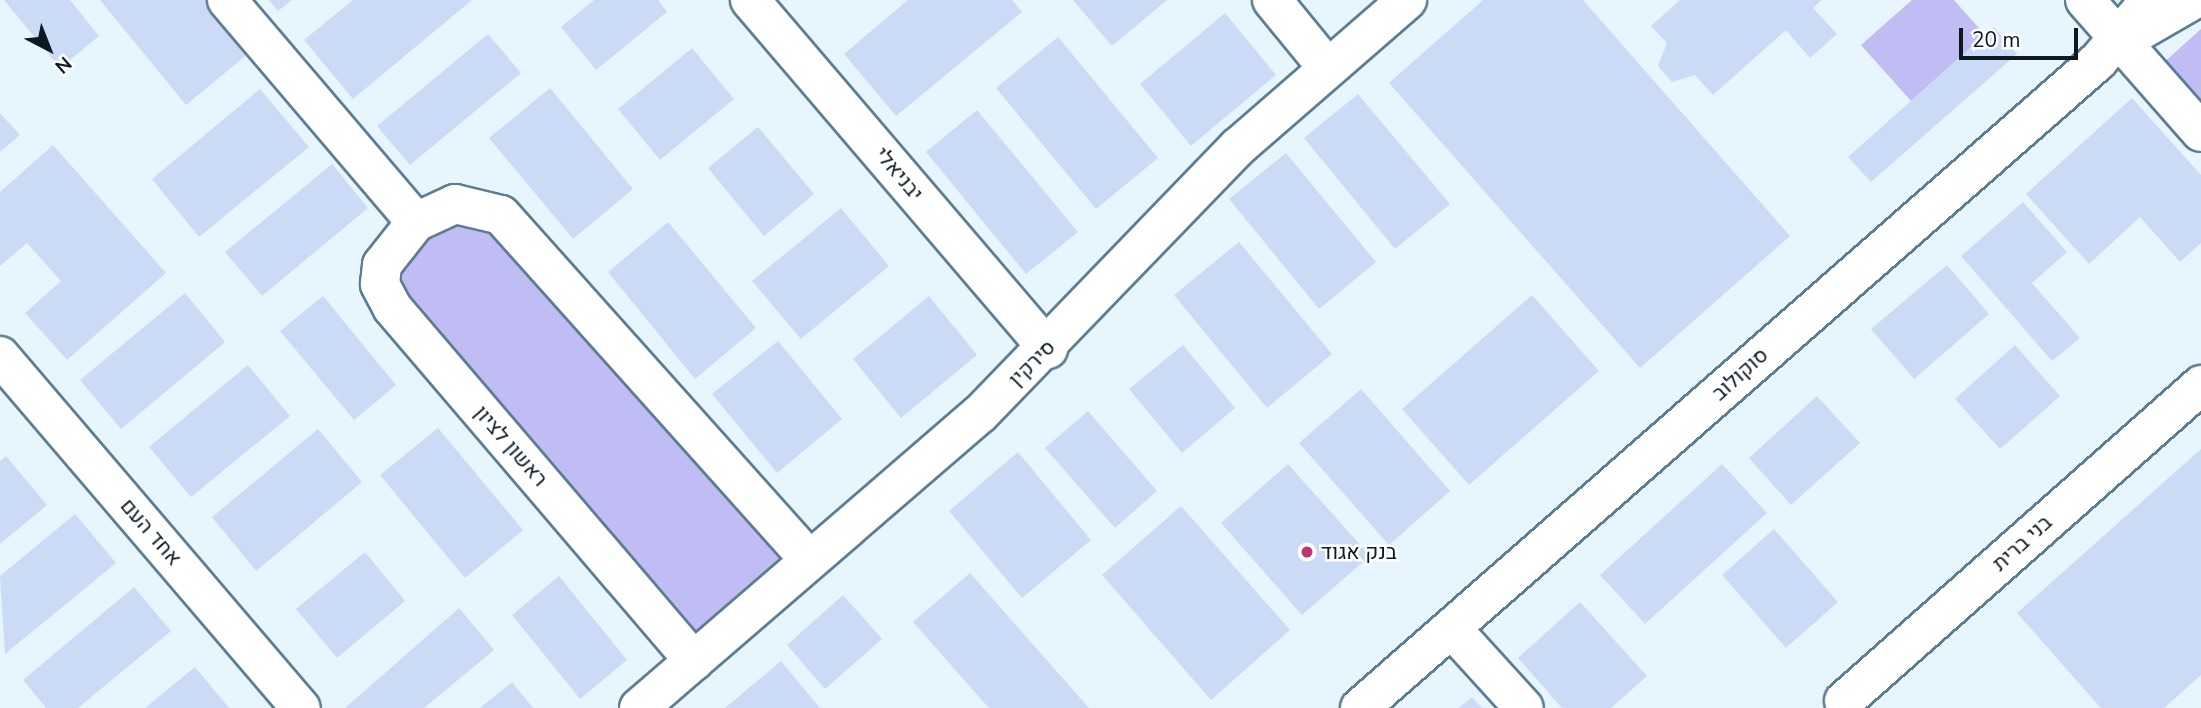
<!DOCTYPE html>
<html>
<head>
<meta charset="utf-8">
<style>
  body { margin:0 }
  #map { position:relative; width:2201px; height:708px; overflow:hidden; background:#e7f5ff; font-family:"Nunito Sans",Heebo,sans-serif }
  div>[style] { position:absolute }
  .green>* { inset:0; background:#bfbdf4 }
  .building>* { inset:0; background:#cbdbf6 }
  .roads { filter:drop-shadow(2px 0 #5d7d92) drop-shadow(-2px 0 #5d7d92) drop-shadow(0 2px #5d7d92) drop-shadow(0 -2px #5d7d92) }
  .minor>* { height:38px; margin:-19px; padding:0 19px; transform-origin:19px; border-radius:19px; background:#fff }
  .tertiary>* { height:38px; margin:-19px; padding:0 19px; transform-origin:19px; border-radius:19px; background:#fff }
  .dots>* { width:19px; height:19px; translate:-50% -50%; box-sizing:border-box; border:4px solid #fff; border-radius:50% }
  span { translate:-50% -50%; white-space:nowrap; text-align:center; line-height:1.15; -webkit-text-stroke:5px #fff; paint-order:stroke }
  .street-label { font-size:21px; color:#0c1921 }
  .poi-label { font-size:21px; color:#0c1921 }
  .left { translate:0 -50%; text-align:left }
  .north { position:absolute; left:14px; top:14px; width:70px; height:70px; -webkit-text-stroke:5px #fff; paint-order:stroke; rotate:138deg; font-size:19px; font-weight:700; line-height:28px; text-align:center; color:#0c1921 }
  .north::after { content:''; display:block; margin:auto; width:24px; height:32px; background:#0c1921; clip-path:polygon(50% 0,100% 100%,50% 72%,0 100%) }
  .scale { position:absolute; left:1959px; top:28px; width:119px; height:32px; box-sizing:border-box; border:4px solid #0c1921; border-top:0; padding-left:9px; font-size:21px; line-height:24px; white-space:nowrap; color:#0c1921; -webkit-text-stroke:5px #fff; paint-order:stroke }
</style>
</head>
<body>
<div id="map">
  <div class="green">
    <div style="clip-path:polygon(1912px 0,1954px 0,1985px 35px,1911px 101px,1861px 45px)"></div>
    <div style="clip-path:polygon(2201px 29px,2201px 131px,2149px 76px)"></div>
    <div style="clip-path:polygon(473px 206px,809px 559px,694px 661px,382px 265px)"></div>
  </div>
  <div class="building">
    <div style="clip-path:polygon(4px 0,70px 0,99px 36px,60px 68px)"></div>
    <div style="clip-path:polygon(100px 0,207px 0,250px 52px,186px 105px)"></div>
    <div style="clip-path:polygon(269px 0,292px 0,278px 11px)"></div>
    <div style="clip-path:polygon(353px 0,472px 0,353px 99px,304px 40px)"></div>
    <div style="clip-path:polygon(594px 0,658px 0,667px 12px,596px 70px,561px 27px)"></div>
    <div style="clip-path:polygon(908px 0,1012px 0,1022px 12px,896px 116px,844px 54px)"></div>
    <div style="clip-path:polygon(1073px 0,1167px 0,1112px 46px)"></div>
    <div style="clip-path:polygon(1483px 0,1583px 0,1790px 236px,1640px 368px,1389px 83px)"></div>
    <div style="clip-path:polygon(1680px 0,1822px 0,1813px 8px,1837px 34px,1810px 58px,1786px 30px,1713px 95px,1695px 75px,1672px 82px,1658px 66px,1667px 43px,1651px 26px)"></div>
    <div style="clip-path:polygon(1225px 13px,1276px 75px,1191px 146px,1140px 84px)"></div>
    <div style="clip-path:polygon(1994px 27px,2017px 54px,1871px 182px,1848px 157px)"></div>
    <div style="clip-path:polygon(488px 34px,521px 73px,410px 165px,377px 126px)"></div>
    <div style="clip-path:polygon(1058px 37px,1158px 158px,1096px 209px,996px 88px)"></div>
    <div style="clip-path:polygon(692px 48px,734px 99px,660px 160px,618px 109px)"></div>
    <div style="clip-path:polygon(550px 88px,633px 189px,573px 239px,489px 138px)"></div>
    <div style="clip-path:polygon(260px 89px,309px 147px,199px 237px,152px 179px)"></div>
    <div style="clip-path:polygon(1358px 94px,1450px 204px,1395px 249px,1304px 138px)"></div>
    <div style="clip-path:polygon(2132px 98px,2201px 175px,2201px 243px,2180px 262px,2140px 217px,2089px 264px,2026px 194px)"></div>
    <div style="clip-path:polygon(977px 110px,1078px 232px,1026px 274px,926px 152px)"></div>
    <div style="clip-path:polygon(0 113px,20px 135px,0 152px)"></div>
    <div style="clip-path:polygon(758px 127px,814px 194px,764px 236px,708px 168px)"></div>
    <div style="clip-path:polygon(53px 145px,166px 273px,67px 360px,25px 313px,61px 281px,27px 243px,0 266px,0 192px)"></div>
    <div style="clip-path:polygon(1286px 153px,1376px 262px,1319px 309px,1229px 199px)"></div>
    <div style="clip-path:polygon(332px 164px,368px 208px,262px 296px,225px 252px)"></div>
    <div style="clip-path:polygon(2023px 202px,2067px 252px,2032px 283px,2080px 338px,2052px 361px,1961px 256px)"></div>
    <div style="clip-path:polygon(841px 208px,889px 266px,801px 339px,752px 281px)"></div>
    <div style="clip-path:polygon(668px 222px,756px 328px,695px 379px,608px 272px)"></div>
    <div style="clip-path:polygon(1239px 242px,1332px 354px,1267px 408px,1174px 295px)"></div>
    <div style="clip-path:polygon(1947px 265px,1989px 314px,1914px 379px,1871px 329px)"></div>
    <div style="clip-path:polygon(185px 293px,225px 342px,121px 429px,80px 380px)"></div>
    <div style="clip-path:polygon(1532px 295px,1599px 371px,1469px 485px,1402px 409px)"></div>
    <div style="clip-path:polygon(323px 296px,396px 385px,354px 420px,280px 331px)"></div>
    <div style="clip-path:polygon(929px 296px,977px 355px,901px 418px,853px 359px)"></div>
    <div style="clip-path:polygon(778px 341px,842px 419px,777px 473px,712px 394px)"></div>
    <div style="clip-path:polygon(1183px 345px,1235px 408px,1182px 453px,1129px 389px)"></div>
    <div style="clip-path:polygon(2015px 345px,2060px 396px,2000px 449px,1955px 399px)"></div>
    <div style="clip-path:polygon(248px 365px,290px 416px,191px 497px,149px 447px)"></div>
    <div style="clip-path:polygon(1361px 389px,1450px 491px,1389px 545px,1299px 443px)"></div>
    <div style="clip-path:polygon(1817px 396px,1860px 443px,1791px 505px,1749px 458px)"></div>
    <div style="clip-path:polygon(1088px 411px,1157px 491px,1115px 528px,1045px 448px)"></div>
    <div style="clip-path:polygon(438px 428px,523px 530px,465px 578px,380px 475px)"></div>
    <div style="clip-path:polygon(318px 429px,362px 482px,256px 571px,212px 517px)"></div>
    <div style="clip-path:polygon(2201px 449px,2201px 675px,2164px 708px,2101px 708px,2017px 613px)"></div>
    <div style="clip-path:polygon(1018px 452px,1091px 540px,1022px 598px,949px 511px)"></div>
    <div style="clip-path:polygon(6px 456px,47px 505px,0 544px,0 461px)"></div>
    <div style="clip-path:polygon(1288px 464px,1370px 556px,1302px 615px,1221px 523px)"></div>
    <div style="clip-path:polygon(1722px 464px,1767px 513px,1645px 624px,1600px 575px)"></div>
    <div style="clip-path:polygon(1181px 506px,1290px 630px,1211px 700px,1102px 575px)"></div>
    <div style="clip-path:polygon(75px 514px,116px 563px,5px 654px,0 576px)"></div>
    <div style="clip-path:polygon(1774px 529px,1838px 602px,1786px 648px,1722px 575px)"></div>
    <div style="clip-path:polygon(365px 552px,405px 601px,337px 658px,296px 609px)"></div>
    <div style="clip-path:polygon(970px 573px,1089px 708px,989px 708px,913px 622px)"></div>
    <div style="clip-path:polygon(559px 576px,627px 660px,580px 699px,512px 615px)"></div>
    <div style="clip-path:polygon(134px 587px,171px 631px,78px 708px,46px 708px,23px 680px)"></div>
    <div style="clip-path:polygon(843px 595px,882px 639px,825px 689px,787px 645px)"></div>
    <div style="clip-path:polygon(1580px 602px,1647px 676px,1611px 708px,1562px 708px,1518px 658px)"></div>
    <div style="clip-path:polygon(459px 608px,494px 650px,424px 708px,345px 708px)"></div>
    <div style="clip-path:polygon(781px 661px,820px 708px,725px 708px)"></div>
    <div style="clip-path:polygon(195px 667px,229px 708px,145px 708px)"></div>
    <div style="clip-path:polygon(512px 682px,533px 708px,480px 708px)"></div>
    <div style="clip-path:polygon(1472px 697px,1482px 708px,1459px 708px)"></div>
  </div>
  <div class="roads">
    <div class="minor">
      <div style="left:227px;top:0;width:292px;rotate:49.6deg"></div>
      <div style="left:750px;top:0;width:459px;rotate:49.5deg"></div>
      <div style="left:1272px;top:0;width:85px;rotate:50.7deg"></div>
      <div style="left:2121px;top:41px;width:121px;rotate:48.7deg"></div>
      <div style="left:0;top:356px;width:463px;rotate:49.5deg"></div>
      <div style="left:1453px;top:630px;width:105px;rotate:47.7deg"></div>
      <div style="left:694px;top:661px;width:465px;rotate:-130.5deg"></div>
      <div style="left:392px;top:307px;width:26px;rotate:-118deg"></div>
      <div style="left:380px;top:284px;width:19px;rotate:-84deg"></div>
      <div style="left:382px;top:265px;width:55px;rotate:-51.7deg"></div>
      <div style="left:416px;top:222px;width:43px;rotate:-24.8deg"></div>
      <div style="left:455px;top:204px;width:47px;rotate:13.4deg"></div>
      <div style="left:501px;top:215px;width:462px;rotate:48.2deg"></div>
      <div style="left:1844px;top:701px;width:477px;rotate:-41.5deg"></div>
      <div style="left:639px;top:708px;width:450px;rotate:-40.8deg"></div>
      <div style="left:980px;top:414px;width:371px;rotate:-46deg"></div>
      <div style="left:1238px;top:147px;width:224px;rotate:-41deg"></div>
    </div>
    <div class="tertiary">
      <div style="left:2085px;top:0;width:55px;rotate:48.7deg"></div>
      <div style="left:2129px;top:37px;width:74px;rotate:-30deg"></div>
      <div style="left:1360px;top:708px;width:981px;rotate:-41.24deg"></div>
      <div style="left:2098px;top:61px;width:80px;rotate:-49.6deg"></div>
    </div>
  </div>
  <div class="dots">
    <div style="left:1307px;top:552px;background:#bd3470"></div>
  </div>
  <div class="street-label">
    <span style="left:899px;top:174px;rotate:50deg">יבניאלי</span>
    <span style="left:1032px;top:363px;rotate:-45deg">סירקין</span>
    <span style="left:1740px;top:374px;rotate:-42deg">סוקולוב</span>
    <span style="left:511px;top:446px;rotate:49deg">ראשון לציון</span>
    <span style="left:151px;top:532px;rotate:49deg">אחד העם</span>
    <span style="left:2022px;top:543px;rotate:-42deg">בני ברית</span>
  </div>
  <div class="poi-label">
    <span class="left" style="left:1321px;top:552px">בנק אגוד</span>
  </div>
  <div class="north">N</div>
  <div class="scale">20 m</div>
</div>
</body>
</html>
